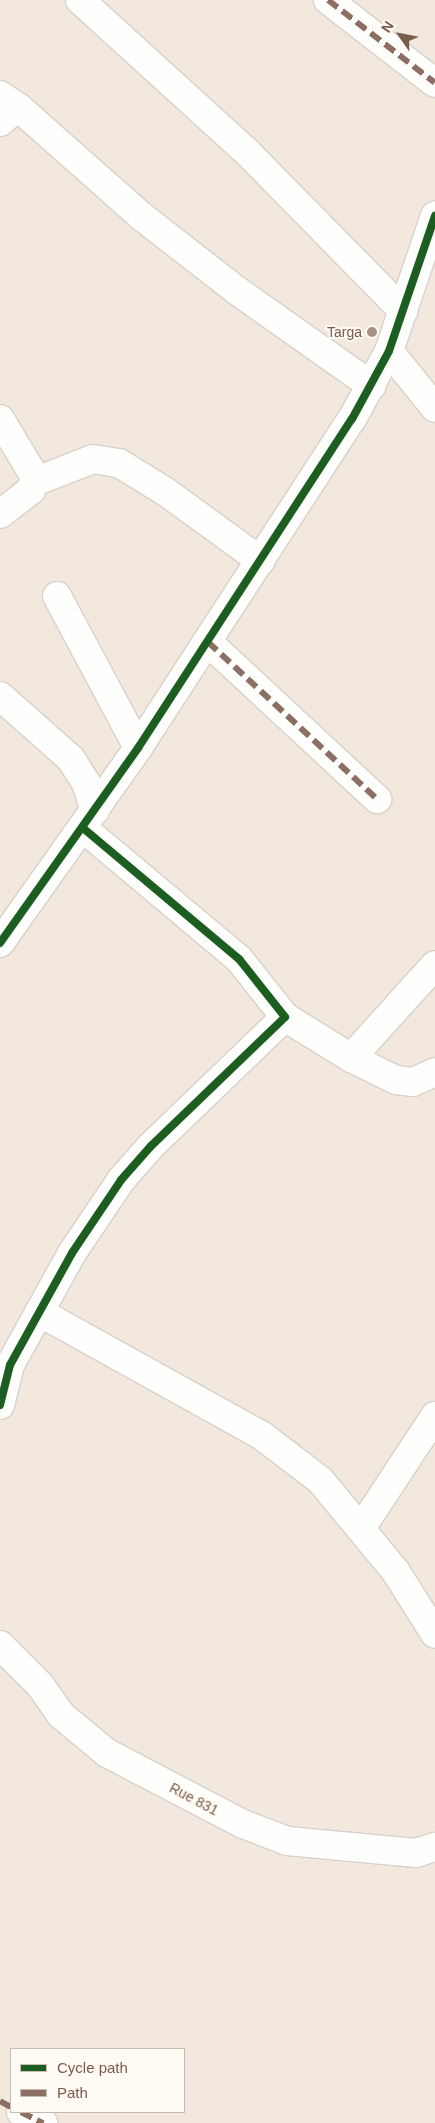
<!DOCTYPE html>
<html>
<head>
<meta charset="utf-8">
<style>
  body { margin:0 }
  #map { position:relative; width:435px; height:2123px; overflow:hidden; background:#f9f5f0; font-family:Helvetica,sans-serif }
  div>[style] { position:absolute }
  .residential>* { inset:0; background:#f2e8de }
  .roads { filter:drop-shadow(1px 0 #d7d1cb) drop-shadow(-1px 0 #d7d1cb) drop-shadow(0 1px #d7d1cb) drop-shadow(0 -1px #d7d1cb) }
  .minor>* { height:28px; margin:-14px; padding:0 14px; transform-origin:14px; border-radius:14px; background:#fefefd }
  .tertiary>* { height:28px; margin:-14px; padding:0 14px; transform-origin:14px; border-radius:14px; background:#fefefd }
  .quiet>* { height:6px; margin-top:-3px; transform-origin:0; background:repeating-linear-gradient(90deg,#8d6e63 0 12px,transparent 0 18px) }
  .cycleway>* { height:8px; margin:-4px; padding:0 4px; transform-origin:4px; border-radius:4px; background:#1b5e20 }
  .dots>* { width:14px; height:14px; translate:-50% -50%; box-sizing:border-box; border:2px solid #fffaf3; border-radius:50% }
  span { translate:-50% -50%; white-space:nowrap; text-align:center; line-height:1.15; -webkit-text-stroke:4px #fffaf3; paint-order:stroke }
  .poi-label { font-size:14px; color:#7a5c4d }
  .right { translate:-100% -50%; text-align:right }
  .street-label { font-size:14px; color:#7a5c4d }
  .legend { position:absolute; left:10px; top:2048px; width:175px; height:65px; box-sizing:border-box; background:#fffaf3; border:1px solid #cabbb1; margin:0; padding:6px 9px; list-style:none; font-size:15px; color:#7a5c4d }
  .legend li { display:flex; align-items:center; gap:10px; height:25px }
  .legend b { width:25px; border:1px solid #cabbb1 }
  .north { position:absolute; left:375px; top:10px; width:50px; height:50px; -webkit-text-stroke:4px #fffaf3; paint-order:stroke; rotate:303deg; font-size:14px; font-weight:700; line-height:20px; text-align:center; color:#7a5c4d }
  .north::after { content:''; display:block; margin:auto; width:18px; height:22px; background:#7a5c4d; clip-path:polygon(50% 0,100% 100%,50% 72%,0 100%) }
</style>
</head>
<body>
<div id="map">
  <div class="residential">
    <div style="clip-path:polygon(evenodd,0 0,435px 0,435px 2123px,0 2123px,0 0,11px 2049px,184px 2049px,184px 2112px,11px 2112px,11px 2049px)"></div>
  </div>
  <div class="roads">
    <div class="minor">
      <div style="left:80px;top:0;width:226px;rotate:42.3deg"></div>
      <div style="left:247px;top:152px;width:223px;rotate:45.5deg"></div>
      <div style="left:328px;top:0;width:135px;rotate:37.8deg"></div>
      <div style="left:0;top:95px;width:22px;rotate:34deg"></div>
      <div style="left:18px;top:107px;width:164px;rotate:41.5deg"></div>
      <div style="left:141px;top:216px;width:120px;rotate:37.9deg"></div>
      <div style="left:236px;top:290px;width:166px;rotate:35.2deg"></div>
      <div style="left:0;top:122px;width:23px;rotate:-40deg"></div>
      <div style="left:389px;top:351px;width:73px;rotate:51.1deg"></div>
      <div style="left:0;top:419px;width:64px;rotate:59deg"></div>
      <div style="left:33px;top:474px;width:8px;rotate:83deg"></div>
      <div style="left:34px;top:482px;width:9px;rotate:111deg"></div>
      <div style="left:31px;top:490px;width:39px;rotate:142deg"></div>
      <div style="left:34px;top:482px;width:63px;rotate:-21.3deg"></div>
      <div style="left:93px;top:459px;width:26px;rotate:9deg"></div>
      <div style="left:119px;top:463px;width:55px;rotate:31.7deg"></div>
      <div style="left:166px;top:492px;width:117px;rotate:36deg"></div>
      <div style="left:57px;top:596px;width:172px;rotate:61.9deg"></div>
      <div style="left:208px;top:642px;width:231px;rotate:42.9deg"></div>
      <div style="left:0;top:696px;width:95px;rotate:41.6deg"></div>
      <div style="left:71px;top:759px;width:28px;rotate:58deg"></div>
      <div style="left:86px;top:783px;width:29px;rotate:72deg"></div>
      <div style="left:285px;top:1017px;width:78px;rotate:31.8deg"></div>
      <div style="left:351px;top:1058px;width:125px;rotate:-47.9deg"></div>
      <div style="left:351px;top:1058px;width:50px;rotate:26.1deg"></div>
      <div style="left:396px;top:1080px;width:17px;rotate:7deg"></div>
      <div style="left:413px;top:1082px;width:24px;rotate:-24deg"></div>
      <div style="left:39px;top:1312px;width:254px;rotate:29deg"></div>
      <div style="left:261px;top:1435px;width:74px;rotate:37.3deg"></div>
      <div style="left:320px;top:1480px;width:119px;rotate:50.4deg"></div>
      <div style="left:396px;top:1572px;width:73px;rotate:57.8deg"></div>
      <div style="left:0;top:1405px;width:41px;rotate:-76deg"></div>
      <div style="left:10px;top:1365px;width:128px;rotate:-61deg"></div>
      <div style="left:72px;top:1253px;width:88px;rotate:-56.1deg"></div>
      <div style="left:121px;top:1180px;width:45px;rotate:-48.6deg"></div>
      <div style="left:151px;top:1146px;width:186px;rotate:-43.9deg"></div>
      <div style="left:285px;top:1017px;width:74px;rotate:-128.4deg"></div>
      <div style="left:239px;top:959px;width:204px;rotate:-140deg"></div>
      <div style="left:362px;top:1527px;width:133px;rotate:-56.7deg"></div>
      <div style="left:0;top:1645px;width:57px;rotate:45deg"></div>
      <div style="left:40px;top:1685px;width:37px;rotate:55deg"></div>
      <div style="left:61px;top:1715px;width:60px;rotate:39.6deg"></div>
      <div style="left:107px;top:1753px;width:153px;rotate:27.6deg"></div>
      <div style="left:243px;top:1824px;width:47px;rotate:21.1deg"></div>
      <div style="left:287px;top:1841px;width:130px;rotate:5.3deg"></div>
      <div style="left:416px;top:1853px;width:20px;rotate:-18deg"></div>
      <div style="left:21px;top:2112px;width:25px;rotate:27deg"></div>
    </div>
    <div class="tertiary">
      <div style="left:0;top:943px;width:239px;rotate:-54.7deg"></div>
      <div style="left:138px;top:748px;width:392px;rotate:-57deg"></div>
      <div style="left:352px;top:419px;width:77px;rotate:-61.4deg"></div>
      <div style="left:389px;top:351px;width:143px;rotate:-71.2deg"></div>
    </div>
  </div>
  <div class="quiet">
    <div style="left:328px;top:0;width:135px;rotate:37.8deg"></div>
    <div style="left:208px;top:642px;width:231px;rotate:42.9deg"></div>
    <div style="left:0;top:2101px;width:13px;rotate:29deg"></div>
    <div style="left:21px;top:2112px;width:25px;rotate:27deg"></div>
  </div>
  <div class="cycleway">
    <div style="left:0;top:943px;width:239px;rotate:-54.7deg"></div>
    <div style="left:138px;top:748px;width:392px;rotate:-57deg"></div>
    <div style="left:352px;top:419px;width:77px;rotate:-61.4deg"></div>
    <div style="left:389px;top:351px;width:143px;rotate:-71.2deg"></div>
    <div style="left:0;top:1405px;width:41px;rotate:-76deg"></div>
    <div style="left:10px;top:1365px;width:128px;rotate:-61deg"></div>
    <div style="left:72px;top:1253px;width:88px;rotate:-56.1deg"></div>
    <div style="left:121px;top:1180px;width:45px;rotate:-48.6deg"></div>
    <div style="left:151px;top:1146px;width:186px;rotate:-43.9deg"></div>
    <div style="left:285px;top:1017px;width:74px;rotate:-128.4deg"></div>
    <div style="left:239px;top:959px;width:204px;rotate:-140deg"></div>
  </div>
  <div class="dots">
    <div style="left:372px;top:332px;background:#a69286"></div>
  </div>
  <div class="poi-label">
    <span class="right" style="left:362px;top:332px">Targa</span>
  </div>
  <div class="street-label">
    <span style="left:194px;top:1799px;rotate:28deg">Rue 831</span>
  </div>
  <ul class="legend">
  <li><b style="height:6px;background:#1b5e20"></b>Cycle path</li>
  <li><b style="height:6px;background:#8d6e63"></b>Path</li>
  </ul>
  <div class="north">N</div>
</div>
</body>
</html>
